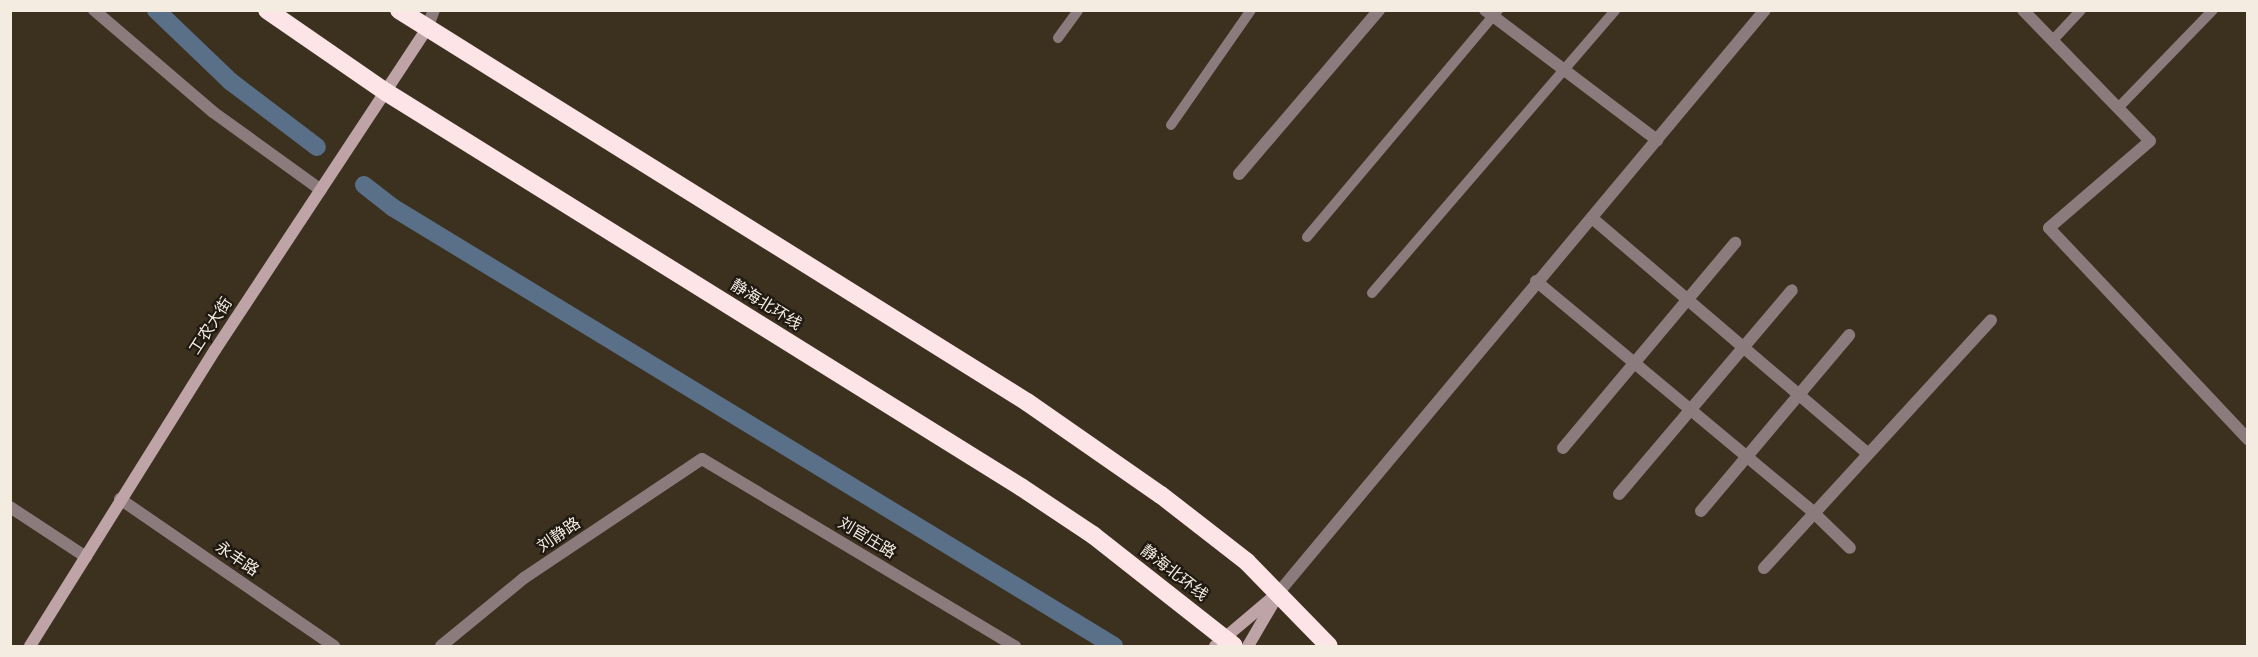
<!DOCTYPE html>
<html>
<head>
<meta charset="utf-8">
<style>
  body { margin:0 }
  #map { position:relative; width:2258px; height:657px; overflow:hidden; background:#3c301f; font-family:Montserrat,"Noto Sans SC",sans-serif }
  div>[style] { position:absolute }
  .canal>* { height:18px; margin:-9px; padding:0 9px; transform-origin:9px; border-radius:9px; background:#597088 }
  .lane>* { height:10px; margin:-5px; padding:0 5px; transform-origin:5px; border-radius:5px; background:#8c7b7d }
  .street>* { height:12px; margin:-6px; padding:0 6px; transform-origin:6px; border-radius:6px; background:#8c7b7d }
  .secondary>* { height:12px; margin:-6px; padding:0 6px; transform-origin:6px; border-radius:6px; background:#bea3a7 }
  .highway>* { height:18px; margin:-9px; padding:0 9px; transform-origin:9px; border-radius:9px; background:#fde4e7 }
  span { translate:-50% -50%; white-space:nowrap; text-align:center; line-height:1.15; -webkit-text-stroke:4.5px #1f1911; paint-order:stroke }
  .street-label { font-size:16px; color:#f4ebe1 }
  .frame { position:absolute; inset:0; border:12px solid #f4ebe1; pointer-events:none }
</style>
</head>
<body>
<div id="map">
  <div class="canal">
    <div style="left:156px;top:10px;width:103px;rotate:43.8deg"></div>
    <div style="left:230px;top:81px;width:109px;rotate:37.2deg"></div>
    <div style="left:364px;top:185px;width:36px;rotate:38deg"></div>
    <div style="left:392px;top:207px;width:845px;rotate:31.3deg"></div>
  </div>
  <div class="lane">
    <div style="left:1058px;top:38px;width:34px;rotate:-54deg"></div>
    <div style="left:2053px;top:40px;width:41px;rotate:-47deg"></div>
    <div style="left:2118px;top:108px;width:136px;rotate:-45.9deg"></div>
    <div style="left:1171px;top:125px;width:140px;rotate:-55.2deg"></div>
    <div style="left:1307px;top:237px;width:297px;rotate:-49.9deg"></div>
    <div style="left:1372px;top:293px;width:373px;rotate:-49.3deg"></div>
  </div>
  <div class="street">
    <div style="left:94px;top:10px;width:157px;rotate:40.6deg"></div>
    <div style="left:213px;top:112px;width:133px;rotate:35.8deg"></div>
    <div style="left:1485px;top:10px;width:216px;rotate:37.1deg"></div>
    <div style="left:2023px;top:10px;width:182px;rotate:45.9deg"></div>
    <div style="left:2150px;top:141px;width:133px;rotate:139.3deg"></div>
    <div style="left:2049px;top:228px;width:290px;rotate:46.7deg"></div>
    <div style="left:427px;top:28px;width:19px;rotate:-69deg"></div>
    <div style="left:1239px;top:174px;width:216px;rotate:-49.5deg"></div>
    <div style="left:1592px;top:218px;width:362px;rotate:40.5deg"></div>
    <div style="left:1536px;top:281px;width:362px;rotate:39.8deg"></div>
    <div style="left:1814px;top:513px;width:50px;rotate:44.2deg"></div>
    <div style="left:1563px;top:448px;width:268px;rotate:-50deg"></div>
    <div style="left:1619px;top:494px;width:267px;rotate:-49.7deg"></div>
    <div style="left:120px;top:499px;width:260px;rotate:34.5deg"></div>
    <div style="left:10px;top:507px;width:91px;rotate:33.3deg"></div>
    <div style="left:1701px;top:511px;width:230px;rotate:-49.9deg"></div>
    <div style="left:1764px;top:568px;width:336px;rotate:-47.5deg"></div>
    <div style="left:1279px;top:592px;width:758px;rotate:-50.14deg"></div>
    <div style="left:441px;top:646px;width:107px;rotate:-39.3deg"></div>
    <div style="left:524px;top:578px;width:214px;rotate:-33.8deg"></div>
    <div style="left:702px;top:459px;width:365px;rotate:30.9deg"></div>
  </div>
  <div class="secondary">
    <div style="left:30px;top:646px;width:349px;rotate:-58deg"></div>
    <div style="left:215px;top:350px;width:386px;rotate:-56.6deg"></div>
    <div style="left:1215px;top:646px;width:84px;rotate:-40.2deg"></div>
    <div style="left:1248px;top:646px;width:56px;rotate:-59.7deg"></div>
  </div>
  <div class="highway">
    <div style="left:267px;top:10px;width:145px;rotate:34.6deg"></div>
    <div style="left:386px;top:92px;width:748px;rotate:31.88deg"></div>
    <div style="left:1021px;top:487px;width:87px;rotate:33.7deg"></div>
    <div style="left:1093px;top:535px;width:179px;rotate:38.2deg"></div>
    <div style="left:399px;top:10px;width:740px;rotate:31.97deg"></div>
    <div style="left:1027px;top:402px;width:163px;rotate:34.8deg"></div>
    <div style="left:1161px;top:495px;width:109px;rotate:37.9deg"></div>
    <div style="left:1247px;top:562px;width:117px;rotate:45.7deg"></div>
  </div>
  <div class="street-label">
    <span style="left:766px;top:305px;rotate:32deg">静海北环线</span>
    <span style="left:211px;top:326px;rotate:-57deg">工农大街</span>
    <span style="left:559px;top:535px;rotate:-34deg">刘静路</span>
    <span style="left:867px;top:538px;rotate:31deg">刘官庄路</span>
    <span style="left:237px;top:559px;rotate:34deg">永丰路</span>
    <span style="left:1174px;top:573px;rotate:38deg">静海北环线</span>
  </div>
  <div class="frame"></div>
</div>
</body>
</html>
